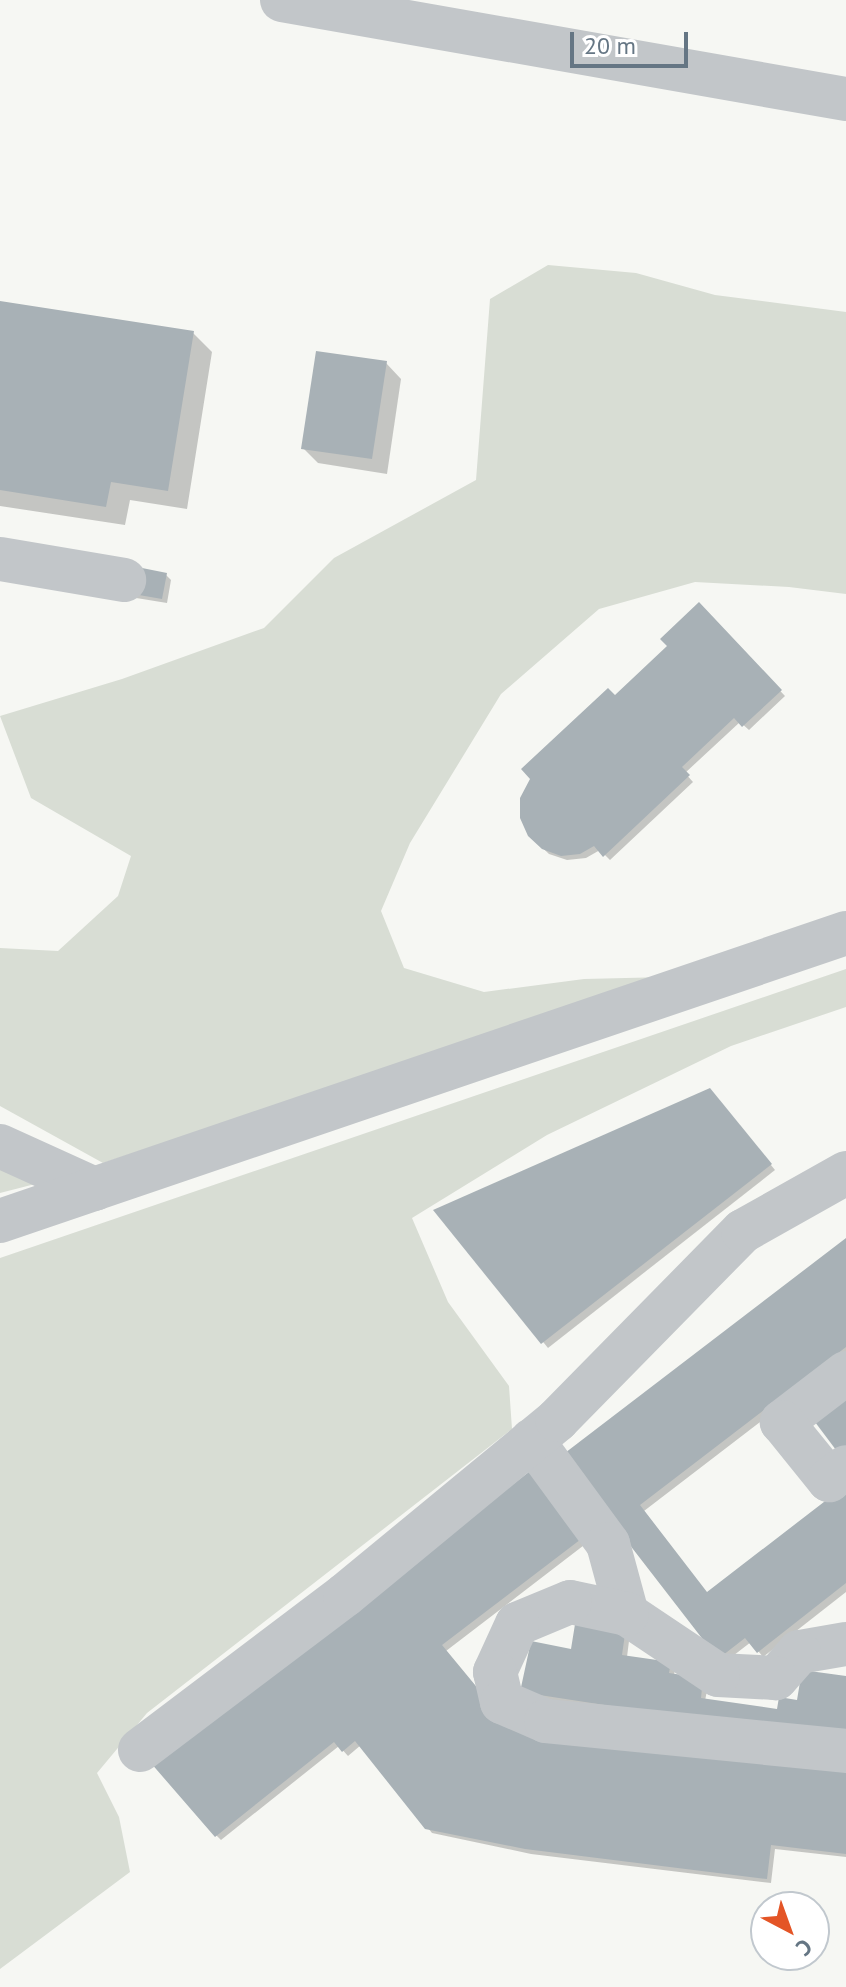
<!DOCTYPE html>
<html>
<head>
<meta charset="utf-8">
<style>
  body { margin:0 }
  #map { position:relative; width:846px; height:1987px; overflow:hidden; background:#f6f7f3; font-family:"PT Sans",sans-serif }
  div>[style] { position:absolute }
  .green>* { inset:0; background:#d8ddd4 }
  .shadow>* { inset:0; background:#0003 }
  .building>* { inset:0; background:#a8b1b6 }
  .minor>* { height:44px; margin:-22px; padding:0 22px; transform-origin:22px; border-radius:22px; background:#c2c6c9 }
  span { translate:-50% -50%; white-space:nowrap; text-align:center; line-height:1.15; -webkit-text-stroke:8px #fff; paint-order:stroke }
  .north { position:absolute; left:750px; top:1891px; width:80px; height:80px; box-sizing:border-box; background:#fff; border:2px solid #c1c8ce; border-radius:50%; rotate:139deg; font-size:22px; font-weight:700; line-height:32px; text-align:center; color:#657684 }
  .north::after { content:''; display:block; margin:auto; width:28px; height:36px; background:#e45526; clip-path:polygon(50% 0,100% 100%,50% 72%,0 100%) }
  .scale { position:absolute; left:570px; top:32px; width:118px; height:36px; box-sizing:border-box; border:4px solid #657684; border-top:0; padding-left:10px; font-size:24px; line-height:28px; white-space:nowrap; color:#657684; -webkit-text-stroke:6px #fff; paint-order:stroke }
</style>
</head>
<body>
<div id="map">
  <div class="green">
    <div style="clip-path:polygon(548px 265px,636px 273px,715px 295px,846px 312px,846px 594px,789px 587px,695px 582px,599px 609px,501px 694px,410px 843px,381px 911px,404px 968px,484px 992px,584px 979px,667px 977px,103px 1163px,0 1106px,0 948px,58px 951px,118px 896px,131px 856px,31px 798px,0 716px,122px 679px,264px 628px,334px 558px,476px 480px,490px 299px)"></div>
    <div style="clip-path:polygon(846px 969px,846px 1007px,731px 1046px,547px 1135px,412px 1218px,448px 1302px,509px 1386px,512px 1429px,147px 1713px,97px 1773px,119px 1817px,130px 1872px,0 1969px,0 1258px)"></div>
    <div style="clip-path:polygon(0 1169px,39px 1183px,0 1193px)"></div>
  </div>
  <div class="shadow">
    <div style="clip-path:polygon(0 303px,193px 333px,212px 352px,187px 509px,130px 500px,125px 525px,0 506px)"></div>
    <div style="clip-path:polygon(386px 363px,401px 379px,387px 474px,318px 463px,303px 448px)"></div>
    <div style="clip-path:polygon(166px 575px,171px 580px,167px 603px,130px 597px)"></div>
    <div style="clip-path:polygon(699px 605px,785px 696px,749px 730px,740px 722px,685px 773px,693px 782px,610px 860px,600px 850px,586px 858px,567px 860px,549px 854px,529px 835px,615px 698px,669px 646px)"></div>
    <div style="clip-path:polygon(714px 1095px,775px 1170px,548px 1348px,436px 1211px)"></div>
    <div style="clip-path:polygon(846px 1240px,846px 1356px,644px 1511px,707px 1594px,846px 1488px,846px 1592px,763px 1657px,751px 1642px,725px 1662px,564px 1457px)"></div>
    <div style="clip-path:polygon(538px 1468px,592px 1539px,446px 1651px,500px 1716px,846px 1763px,846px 1857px,775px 1849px,771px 1883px,531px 1854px,432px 1833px,361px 1745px,348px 1756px,339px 1746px,221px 1840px,216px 1835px)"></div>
    <div style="clip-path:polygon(624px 1636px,629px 1641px,627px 1657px,675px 1669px,674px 1675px,708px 1685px,705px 1701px,779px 1712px,846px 1678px,846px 1746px,527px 1697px,573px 1652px)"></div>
  </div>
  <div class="building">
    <div style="clip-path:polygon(0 301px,194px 331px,168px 491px,111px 482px,106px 507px,0 490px)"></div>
    <div style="clip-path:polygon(316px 351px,387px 361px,372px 459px,301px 449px)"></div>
    <div style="clip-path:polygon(127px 565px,167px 573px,162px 599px,122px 592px)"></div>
    <div style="clip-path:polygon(699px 602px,782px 690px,742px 727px,734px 718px,682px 767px,690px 775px,603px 857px,594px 846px,580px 854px,561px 856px,542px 849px,528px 836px,520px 818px,520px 798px,530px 779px,521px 769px,608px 688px,615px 695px,667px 646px,660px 639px)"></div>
    <div style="clip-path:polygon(710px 1088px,772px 1164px,541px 1344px,433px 1210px)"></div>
    <div style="clip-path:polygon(846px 1238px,846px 1347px,640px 1505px,707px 1592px,846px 1485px,846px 1583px,757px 1653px,745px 1638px,718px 1659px,561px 1456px)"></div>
    <div style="clip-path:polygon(846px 1398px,846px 1448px,839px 1454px,815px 1422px)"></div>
    <div style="clip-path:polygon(538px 1465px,589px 1533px,442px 1645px,499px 1714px,846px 1761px,846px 1854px,771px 1845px,767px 1879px,525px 1849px,425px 1829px,355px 1741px,342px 1752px,334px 1742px,215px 1837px,150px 1762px)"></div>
    <div style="clip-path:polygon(576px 1618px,625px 1634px,622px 1655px,671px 1662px,669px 1673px,703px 1678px,701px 1698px,777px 1709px,779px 1697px,797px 1700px,802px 1670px,846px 1676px,846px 1742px,520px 1692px,531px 1641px,571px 1649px)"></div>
  </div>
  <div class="minor">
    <div style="left:282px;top:0;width:573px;rotate:9.96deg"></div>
    <div style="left:0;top:559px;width:126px;rotate:9.6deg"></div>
    <div style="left:0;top:1146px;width:104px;rotate:24.4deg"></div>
    <div style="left:0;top:1221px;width:894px;rotate:-18.8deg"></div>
    <div style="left:846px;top:1373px;width:81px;rotate:142.6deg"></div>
    <div style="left:782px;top:1422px;width:75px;rotate:51deg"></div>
    <div style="left:829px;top:1480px;width:21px;rotate:-37deg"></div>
    <div style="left:532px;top:1440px;width:129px;rotate:53.8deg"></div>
    <div style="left:608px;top:1544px;width:73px;rotate:74.8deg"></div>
    <div style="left:846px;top:1644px;width:48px;rotate:170.3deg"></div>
    <div style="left:799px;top:1652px;width:35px;rotate:131deg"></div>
    <div style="left:776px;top:1678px;width:58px;rotate:-177deg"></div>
    <div style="left:718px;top:1675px;width:110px;rotate:-146.2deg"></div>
    <div style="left:627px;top:1614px;width:58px;rotate:-168.1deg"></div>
    <div style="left:570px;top:1602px;width:57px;rotate:157.5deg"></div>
    <div style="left:517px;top:1624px;width:53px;rotate:114.6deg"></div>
    <div style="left:495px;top:1672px;width:31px;rotate:77deg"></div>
    <div style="left:502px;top:1702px;width:48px;rotate:23.4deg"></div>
    <div style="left:546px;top:1721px;width:301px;rotate:5.7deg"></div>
    <div style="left:140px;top:1750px;width:257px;rotate:-37.1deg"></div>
    <div style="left:345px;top:1595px;width:275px;rotate:-39.5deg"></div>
    <div style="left:557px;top:1420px;width:265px;rotate:-45.5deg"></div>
    <div style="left:743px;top:1231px;width:118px;rotate:-29.4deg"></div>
  </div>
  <div class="north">С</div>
  <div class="scale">20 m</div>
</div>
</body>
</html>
